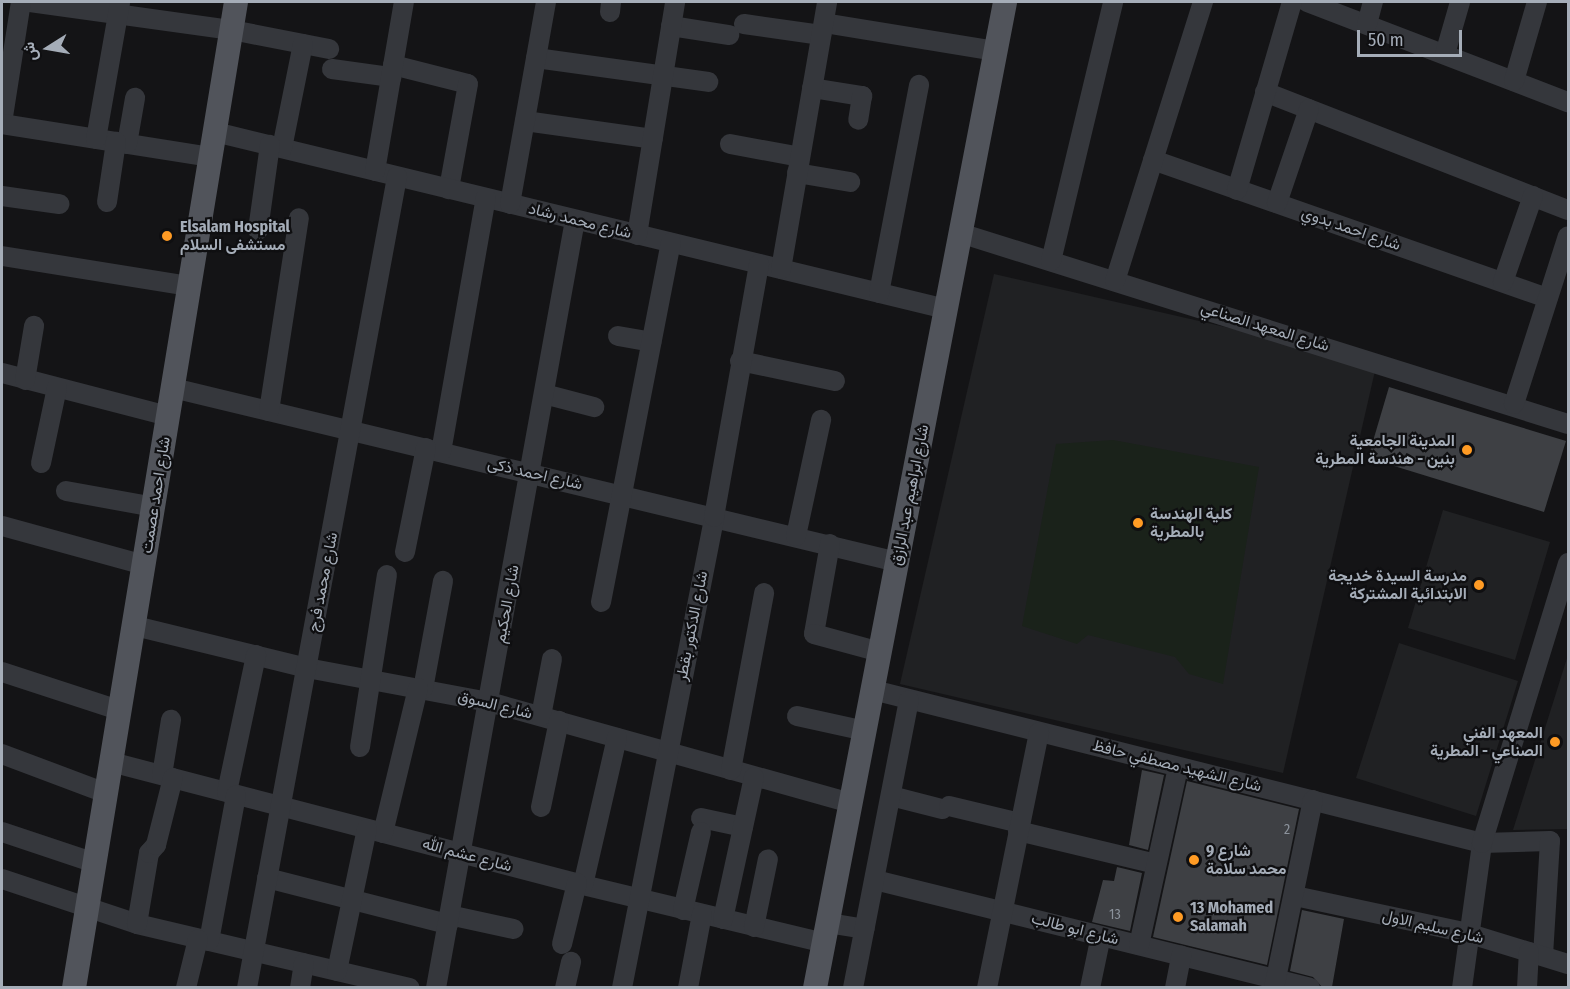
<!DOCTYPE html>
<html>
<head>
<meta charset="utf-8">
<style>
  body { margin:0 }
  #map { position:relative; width:1570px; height:989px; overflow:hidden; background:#141416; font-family:"Fira Sans Condensed",Vazirmatn,sans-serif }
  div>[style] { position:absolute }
  .built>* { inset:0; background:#202123 }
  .green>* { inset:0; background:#1a221a }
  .building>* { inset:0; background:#3e4044 }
  .minor>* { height:20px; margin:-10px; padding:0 10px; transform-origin:10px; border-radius:10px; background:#35373c }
  .major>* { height:24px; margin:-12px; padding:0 12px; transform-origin:12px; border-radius:12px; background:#51545b }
  .dots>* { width:16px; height:16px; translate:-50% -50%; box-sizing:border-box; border:3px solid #0f0f11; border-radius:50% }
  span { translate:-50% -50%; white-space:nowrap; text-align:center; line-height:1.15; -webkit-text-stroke:4.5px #0f0f11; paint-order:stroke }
  .number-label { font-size:14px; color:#8b929b }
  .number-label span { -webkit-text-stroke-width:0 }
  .street-label { font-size:16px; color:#a5adb8 }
  .poi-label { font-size:16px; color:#a5adb8; font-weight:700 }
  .left { translate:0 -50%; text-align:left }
  .right { translate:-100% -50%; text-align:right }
  .frame { position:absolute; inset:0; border:3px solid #a5adb8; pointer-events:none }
  .north { position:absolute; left:18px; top:18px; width:60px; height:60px; -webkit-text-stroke:4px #0f0f11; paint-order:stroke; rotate:259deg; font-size:16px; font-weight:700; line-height:24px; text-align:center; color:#a5adb8 }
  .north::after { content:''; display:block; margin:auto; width:21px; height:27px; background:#a5adb8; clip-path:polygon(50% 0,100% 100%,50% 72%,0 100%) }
  .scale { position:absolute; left:1357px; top:30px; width:105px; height:27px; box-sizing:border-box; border:3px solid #a5adb8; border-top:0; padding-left:8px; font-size:18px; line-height:21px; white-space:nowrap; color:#a5adb8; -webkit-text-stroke:4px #0f0f11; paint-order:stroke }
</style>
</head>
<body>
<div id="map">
  <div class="built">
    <div style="clip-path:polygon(994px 274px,1377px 362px,1283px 773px,900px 684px)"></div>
    <div style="clip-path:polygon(1443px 510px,1550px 542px,1515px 660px,1408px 628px)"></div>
    <div style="clip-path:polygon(1399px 643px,1518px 681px,1476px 816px,1356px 778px)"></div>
    <div style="clip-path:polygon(1568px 655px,1568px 829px,1513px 830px)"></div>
  </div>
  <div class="green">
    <div style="clip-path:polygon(1113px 440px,1259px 467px,1223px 684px,1189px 674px,1175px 657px,1088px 635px,1077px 644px,1022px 626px,1056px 444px)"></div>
  </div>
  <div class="building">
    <div style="clip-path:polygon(1389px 387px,1566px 441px,1544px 512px,1368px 458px)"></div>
    <div style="clip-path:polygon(1142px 770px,1164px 775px,1148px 850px,1129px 845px)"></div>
    <div style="clip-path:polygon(1187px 781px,1299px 809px,1267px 965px,1153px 937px)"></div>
    <div style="clip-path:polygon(1117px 867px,1142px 873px,1130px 931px,1092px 922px,1103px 880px,1114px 881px)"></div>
    <div style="clip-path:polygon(1302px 910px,1344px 919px,1332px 987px,1322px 987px,1313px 977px,1290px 971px)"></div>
  </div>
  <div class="minor">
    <div style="left:30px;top:2px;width:204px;rotate:7.9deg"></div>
    <div style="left:232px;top:30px;width:99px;rotate:11.1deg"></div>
    <div style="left:1307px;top:2px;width:280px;rotate:21deg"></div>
    <div style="left:610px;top:12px;width:10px;rotate:-84deg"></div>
    <div style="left:824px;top:23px;width:173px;rotate:9.3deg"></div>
    <div style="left:744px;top:24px;width:78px;rotate:8.1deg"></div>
    <div style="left:1367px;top:24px;width:23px;rotate:-75deg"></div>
    <div style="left:671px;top:26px;width:59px;rotate:8.8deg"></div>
    <div style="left:1445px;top:54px;width:54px;rotate:-73.9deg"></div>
    <div style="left:536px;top:58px;width:174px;rotate:7.9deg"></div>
    <div style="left:393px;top:65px;width:77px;rotate:14.2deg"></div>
    <div style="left:468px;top:84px;width:107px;rotate:100.3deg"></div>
    <div style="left:332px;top:69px;width:60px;rotate:7.7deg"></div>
    <div style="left:1514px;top:81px;width:82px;rotate:-73.8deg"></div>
    <div style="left:812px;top:88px;width:51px;rotate:9.1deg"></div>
    <div style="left:862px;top:96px;width:24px;rotate:99deg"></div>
    <div style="left:1265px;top:92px;width:325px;rotate:21.3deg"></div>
    <div style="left:525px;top:121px;width:129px;rotate:8deg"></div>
    <div style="left:2px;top:123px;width:122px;rotate:-81.1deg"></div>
    <div style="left:2px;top:124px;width:212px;rotate:9deg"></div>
    <div style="left:215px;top:132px;width:752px;rotate:13.61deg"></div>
    <div style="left:96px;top:139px;width:138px;rotate:-80deg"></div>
    <div style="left:127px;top:144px;width:47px;rotate:-80.1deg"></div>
    <div style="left:730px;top:144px;width:71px;rotate:10.5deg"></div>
    <div style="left:282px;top:148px;width:106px;rotate:-78.6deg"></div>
    <div style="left:1153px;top:160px;width:418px;rotate:19.3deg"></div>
    <div style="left:375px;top:171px;width:171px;rotate:-80.3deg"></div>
    <div style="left:797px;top:173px;width:54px;rotate:9.6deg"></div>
    <div style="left:1237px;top:190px;width:196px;rotate:-73.7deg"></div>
    <div style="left:2px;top:196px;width:58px;rotate:8deg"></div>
    <div style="left:107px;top:202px;width:61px;rotate:-81.5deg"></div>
    <div style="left:1277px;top:203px;width:99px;rotate:-71.2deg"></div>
    <div style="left:510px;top:204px;width:205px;rotate:-79.9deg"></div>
    <div style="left:258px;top:230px;width:86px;rotate:-82deg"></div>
    <div style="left:960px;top:233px;width:637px;rotate:17.44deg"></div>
    <div style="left:637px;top:235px;width:236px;rotate:-80.7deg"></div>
    <div style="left:2px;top:256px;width:190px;rotate:9.1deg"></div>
    <div style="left:1051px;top:261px;width:266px;rotate:-76.5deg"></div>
    <div style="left:781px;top:269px;width:271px;rotate:-80.2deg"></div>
    <div style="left:1115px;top:281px;width:293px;rotate:-72.5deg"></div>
    <div style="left:1503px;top:282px;width:91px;rotate:-70.8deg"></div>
    <div style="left:879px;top:293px;width:212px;rotate:-79.1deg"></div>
    <div style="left:618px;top:336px;width:34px;rotate:10deg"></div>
    <div style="left:740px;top:361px;width:97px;rotate:11.9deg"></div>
    <div style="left:2px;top:373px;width:171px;rotate:14.5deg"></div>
    <div style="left:25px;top:380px;width:55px;rotate:-80.5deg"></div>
    <div style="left:173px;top:388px;width:745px;rotate:13.51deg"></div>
    <div style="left:544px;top:394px;width:52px;rotate:14.6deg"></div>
    <div style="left:1514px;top:404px;width:176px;rotate:-72.2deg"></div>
    <div style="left:269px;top:411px;width:195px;rotate:-81.2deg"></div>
    <div style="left:441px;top:452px;width:258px;rotate:-80deg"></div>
    <div style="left:41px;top:463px;width:77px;rotate:-78deg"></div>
    <div style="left:66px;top:491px;width:89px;rotate:10.3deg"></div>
    <div style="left:2px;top:526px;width:148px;rotate:15.3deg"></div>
    <div style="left:796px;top:536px;width:119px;rotate:-77.8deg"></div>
    <div style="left:830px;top:544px;width:91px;rotate:100.1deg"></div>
    <div style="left:814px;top:634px;width:68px;rotate:15.3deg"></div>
    <div style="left:405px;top:552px;width:106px;rotate:-78.6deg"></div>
    <div style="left:601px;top:602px;width:366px;rotate:-79deg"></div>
    <div style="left:135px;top:626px;width:177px;rotate:13.7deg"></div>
    <div style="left:307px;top:668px;width:185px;rotate:10.6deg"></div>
    <div style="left:489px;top:702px;width:376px;rotate:15.6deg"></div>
    <div style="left:2px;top:672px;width:125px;rotate:18.1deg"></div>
    <div style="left:423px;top:689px;width:110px;rotate:-79.5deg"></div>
    <div style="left:873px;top:690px;width:628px;rotate:14.1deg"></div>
    <div style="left:1482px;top:843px;width:68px;rotate:-1.7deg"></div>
    <div style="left:1550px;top:841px;width:115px;rotate:93.5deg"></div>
    <div style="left:541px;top:716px;width:58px;rotate:-79.1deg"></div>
    <div style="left:797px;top:716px;width:70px;rotate:12.4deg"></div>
    <div style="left:360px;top:747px;width:174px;rotate:-81.1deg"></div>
    <div style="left:2px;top:754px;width:111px;rotate:20.6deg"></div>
    <div style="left:111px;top:762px;width:488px;rotate:14.6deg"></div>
    <div style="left:583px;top:885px;width:248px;rotate:13.5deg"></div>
    <div style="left:731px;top:770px;width:180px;rotate:-79.4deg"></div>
    <div style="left:162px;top:775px;width:56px;rotate:-80.7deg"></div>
    <div style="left:227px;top:792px;width:140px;rotate:-78deg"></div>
    <div style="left:891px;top:796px;width:53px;rotate:14.3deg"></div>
    <div style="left:949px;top:806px;width:73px;rotate:13.5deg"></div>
    <div style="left:541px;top:807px;width:88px;rotate:-78.2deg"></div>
    <div style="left:701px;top:818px;width:43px;rotate:12.1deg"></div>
    <div style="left:1018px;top:831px;width:142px;rotate:13.4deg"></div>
    <div style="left:2px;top:832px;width:98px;rotate:18.4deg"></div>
    <div style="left:383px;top:833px;width:149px;rotate:-76.4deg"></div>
    <div style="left:267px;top:878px;width:187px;rotate:14.3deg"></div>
    <div style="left:2px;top:879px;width:142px;rotate:18.4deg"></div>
    <div style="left:137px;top:924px;width:280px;rotate:13.2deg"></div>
    <div style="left:875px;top:880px;width:448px;rotate:13.9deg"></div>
    <div style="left:583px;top:885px;width:151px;rotate:-77deg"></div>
    <div style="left:1295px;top:896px;width:176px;rotate:12.1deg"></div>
    <div style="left:1467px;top:933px;width:106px;rotate:17.1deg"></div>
    <div style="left:683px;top:910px;width:80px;rotate:-77deg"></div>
    <div style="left:449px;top:915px;width:66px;rotate:12.2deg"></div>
    <div style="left:723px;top:919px;width:145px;rotate:-77.7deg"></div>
    <div style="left:828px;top:923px;width:37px;rotate:9deg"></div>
    <div style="left:137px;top:924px;width:72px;rotate:-80.4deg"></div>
    <div style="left:149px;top:853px;width:11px;rotate:-49deg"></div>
    <div style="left:156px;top:845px;width:69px;rotate:-75.8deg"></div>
    <div style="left:754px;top:927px;width:69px;rotate:-78.4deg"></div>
    <div style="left:209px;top:941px;width:148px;rotate:-79.5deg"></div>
    <div style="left:562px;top:944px;width:63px;rotate:-76.2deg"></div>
    <div style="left:1139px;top:945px;width:182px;rotate:-77.6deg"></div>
    <div style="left:337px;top:971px;width:145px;rotate:-78.1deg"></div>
    <div style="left:186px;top:988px;width:50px;rotate:-76.2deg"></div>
    <div style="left:247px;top:988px;width:825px;rotate:-79.52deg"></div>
    <div style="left:300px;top:988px;width:25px;rotate:-81deg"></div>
    <div style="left:436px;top:988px;width:780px;rotate:-79.74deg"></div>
    <div style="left:565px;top:988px;width:27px;rotate:-77deg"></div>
    <div style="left:622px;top:988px;width:480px;rotate:-78.9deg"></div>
    <div style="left:714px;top:517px;width:257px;rotate:-79.9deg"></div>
    <div style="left:688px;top:988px;width:75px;rotate:-79.3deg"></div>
    <div style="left:853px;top:988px;width:293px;rotate:-79deg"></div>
    <div style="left:987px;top:988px;width:261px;rotate:-78.5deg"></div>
    <div style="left:1090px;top:988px;width:53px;rotate:-78.1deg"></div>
    <div style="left:1175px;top:988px;width:33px;rotate:-79deg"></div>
    <div style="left:1274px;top:988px;width:192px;rotate:-78.3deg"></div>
    <div style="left:1462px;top:988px;width:146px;rotate:-82.1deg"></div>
    <div style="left:1482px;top:843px;width:293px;rotate:-72.9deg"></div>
    <div style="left:1527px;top:988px;width:36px;rotate:-87deg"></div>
  </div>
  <div class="major">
    <div style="left:74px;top:988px;width:999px;rotate:-80.67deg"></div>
    <div style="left:815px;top:988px;width:1004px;rotate:-79.09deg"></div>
  </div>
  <div class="dots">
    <div style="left:167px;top:236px;background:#ff9b24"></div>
    <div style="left:1467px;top:450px;background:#ff9b24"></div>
    <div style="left:1138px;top:523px;background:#ff9b24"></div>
    <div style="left:1479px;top:585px;background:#ff9b24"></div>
    <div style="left:1555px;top:742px;background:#ff9b24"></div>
    <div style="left:1194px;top:860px;background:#ff9b24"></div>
    <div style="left:1178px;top:917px;background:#ff9b24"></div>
  </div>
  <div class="number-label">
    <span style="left:1287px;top:830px">2</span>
    <span style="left:1115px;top:915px">13</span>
  </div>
  <div class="street-label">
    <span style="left:580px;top:221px;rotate:14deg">شارع محمد رشاد</span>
    <span style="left:1351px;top:229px;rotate:19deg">شارع احمد بدوي</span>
    <span style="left:1265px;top:327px;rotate:17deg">شارع المعهد الصناعي</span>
    <span style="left:535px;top:474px;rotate:13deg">شارع احمد ذكى</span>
    <span style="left:156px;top:495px;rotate:-81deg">شارع احمد عصمت</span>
    <span style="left:910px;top:495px;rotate:-79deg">شارع ابراهيم عبد الرازق</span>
    <span style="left:323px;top:582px;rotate:-79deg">شارع محمد فرج</span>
    <span style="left:507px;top:604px;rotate:-80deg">شارع الحكيم</span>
    <span style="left:692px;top:626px;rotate:-79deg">شارع الدكتور بقطر</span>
    <span style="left:495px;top:705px;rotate:14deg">شارع السوق</span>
    <span style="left:1177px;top:766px;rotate:14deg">شارع الشهيد مصطفي حافظ</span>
    <span style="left:467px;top:855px;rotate:15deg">شارع عشم الله</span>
    <span style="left:1433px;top:927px;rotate:13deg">شارع سليم الاول</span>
    <span style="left:1075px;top:929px;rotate:14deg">شارع ابو طالب</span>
  </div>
  <div class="poi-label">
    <span class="left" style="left:180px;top:236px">Elsalam Hospital<br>مستشفى السلام</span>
    <span class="right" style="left:1455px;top:450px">المدينة الجامعية<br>بنين - هندسة المطرية</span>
    <span class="left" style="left:1150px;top:523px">كلية الهندسة<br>بالمطرية</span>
    <span class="right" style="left:1467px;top:585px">مدرسة السيدة خديجة<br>الابتدائية المشتركة</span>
    <span class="right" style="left:1543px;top:742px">المعهد الفني<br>الصناعي - المطرية</span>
    <span class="left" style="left:1206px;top:860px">9 شارع<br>محمد سلامة</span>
    <span class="left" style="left:1190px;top:917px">13 Mohamed<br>Salamah</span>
  </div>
  <div class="frame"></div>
  <div class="north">ش</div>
  <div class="scale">50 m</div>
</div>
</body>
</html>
